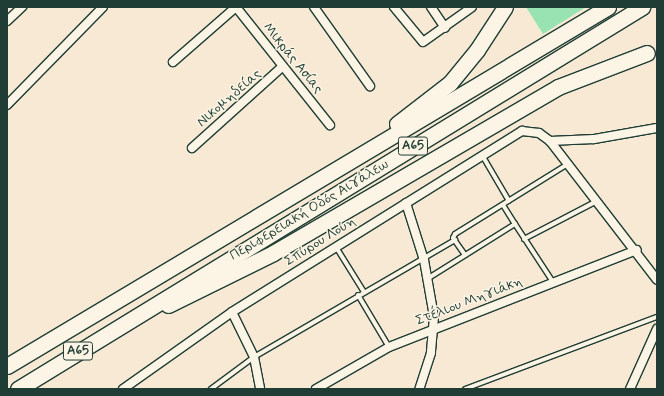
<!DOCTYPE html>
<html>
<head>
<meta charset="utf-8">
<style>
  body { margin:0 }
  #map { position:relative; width:664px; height:396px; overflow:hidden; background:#f7e9d4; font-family:Mynerve,sans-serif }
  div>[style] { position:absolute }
  .green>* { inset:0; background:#99e2b1 }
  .roads { filter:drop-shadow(1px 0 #1f3d34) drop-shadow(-1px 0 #1f3d34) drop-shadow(0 1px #1f3d34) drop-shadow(0 -1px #1f3d34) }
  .service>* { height:4px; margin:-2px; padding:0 2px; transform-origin:2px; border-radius:2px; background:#fcf5e5 }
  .minor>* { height:8px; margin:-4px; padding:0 4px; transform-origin:4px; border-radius:4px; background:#fcf5e5 }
  .motorway>* { height:15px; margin:-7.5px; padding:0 7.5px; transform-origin:7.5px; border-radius:7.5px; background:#fcf5e5 }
  span { translate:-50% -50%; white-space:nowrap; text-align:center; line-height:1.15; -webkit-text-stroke:3px #fcf5e5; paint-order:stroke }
  .shield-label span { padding:1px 3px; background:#fcf5e5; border:1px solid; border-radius:3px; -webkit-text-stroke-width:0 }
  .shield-label { font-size:13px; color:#1f3d34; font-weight:700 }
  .street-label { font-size:14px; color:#1f3d34 }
  .frame { position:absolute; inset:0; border:8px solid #1f3d34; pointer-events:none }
</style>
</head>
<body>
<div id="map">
  <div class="green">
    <div style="clip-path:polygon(526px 7px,586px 7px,543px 34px)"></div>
  </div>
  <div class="roads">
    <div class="service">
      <div style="left:482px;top:155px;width:53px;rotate:59.6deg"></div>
      <div style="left:503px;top:205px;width:22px;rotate:58deg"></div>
      <div style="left:524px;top:239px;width:82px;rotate:-27.5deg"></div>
      <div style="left:336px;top:247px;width:53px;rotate:58.1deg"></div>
      <div style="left:465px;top:255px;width:21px;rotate:-125deg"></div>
      <div style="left:453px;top:238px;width:4px;rotate:-63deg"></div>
      <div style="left:455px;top:234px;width:133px;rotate:-31.8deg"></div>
      <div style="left:427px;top:279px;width:104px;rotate:-32deg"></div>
      <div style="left:515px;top:224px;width:69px;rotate:56.8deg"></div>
      <div style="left:358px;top:295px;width:61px;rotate:59.2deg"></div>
      <div style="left:211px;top:389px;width:54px;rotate:-36.7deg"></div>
      <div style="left:254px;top:357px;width:233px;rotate:-30.2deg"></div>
      <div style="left:465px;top:389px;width:205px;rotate:-20.6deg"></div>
    </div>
    <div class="minor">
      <div style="left:236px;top:7px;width:151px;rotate:51.5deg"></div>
      <div style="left:314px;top:7px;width:97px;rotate:54.7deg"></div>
      <div style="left:394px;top:7px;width:45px;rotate:50.4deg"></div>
      <div style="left:423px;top:42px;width:60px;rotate:-35.5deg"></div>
      <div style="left:431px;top:7px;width:25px;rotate:56deg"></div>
      <div style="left:7px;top:21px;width:21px;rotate:-43deg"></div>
      <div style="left:173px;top:62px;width:84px;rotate:-41.1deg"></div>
      <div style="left:7px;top:105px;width:137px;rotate:-45.6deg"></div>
      <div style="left:550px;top:141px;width:44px;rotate:-2.6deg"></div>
      <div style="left:594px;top:139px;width:64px;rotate:-9.9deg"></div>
      <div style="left:192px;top:148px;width:121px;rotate:-42deg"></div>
      <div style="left:406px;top:203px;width:60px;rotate:72.5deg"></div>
      <div style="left:424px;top:260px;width:58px;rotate:80deg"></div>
      <div style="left:434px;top:317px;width:36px;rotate:95deg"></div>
      <div style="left:431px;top:353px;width:38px;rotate:108deg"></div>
      <div style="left:232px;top:312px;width:50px;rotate:63.9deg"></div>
      <div style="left:254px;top:357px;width:33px;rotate:79deg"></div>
      <div style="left:123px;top:389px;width:133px;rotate:-35.2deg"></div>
      <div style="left:232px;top:312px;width:342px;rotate:-32deg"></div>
      <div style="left:522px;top:131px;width:17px;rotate:7deg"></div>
      <div style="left:539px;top:133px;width:14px;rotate:36deg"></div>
      <div style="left:550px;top:141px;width:175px;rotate:52.4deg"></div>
      <div style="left:316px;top:389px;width:84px;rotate:-29.9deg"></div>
      <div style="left:389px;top:347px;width:266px;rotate:-21.4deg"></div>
      <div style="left:630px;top:389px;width:66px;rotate:-65.8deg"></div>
    </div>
    <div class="motorway">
      <div style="left:397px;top:124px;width:67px;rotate:-37.7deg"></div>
      <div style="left:450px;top:83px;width:43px;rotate:-50.7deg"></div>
      <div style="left:477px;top:50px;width:51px;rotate:-56.9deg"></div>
      <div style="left:168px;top:305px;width:117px;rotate:-26.3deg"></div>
      <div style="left:273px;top:253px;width:330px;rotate:-30.2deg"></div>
      <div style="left:558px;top:87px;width:95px;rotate:-20.9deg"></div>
      <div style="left:7px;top:366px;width:700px;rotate:-30.85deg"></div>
      <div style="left:18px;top:389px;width:732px;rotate:-31.47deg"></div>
    </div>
  </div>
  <div class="shield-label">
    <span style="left:413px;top:146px">Α65</span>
    <span style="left:78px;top:351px">Α65</span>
  </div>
  <div class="street-label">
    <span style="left:293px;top:58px;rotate:51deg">Μικράς Ασίας</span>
    <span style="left:229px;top:98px;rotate:-41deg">Νικομηδείας</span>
    <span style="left:309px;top:210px;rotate:-31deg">Περιφερειακή Οδός Αιγάλεω</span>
    <span style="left:320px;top:241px;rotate:-32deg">Σπύρου Λούη</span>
    <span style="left:469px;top:301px;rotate:-21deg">Στέλιου Μηγιάκη</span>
  </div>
  <div class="frame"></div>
</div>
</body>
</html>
